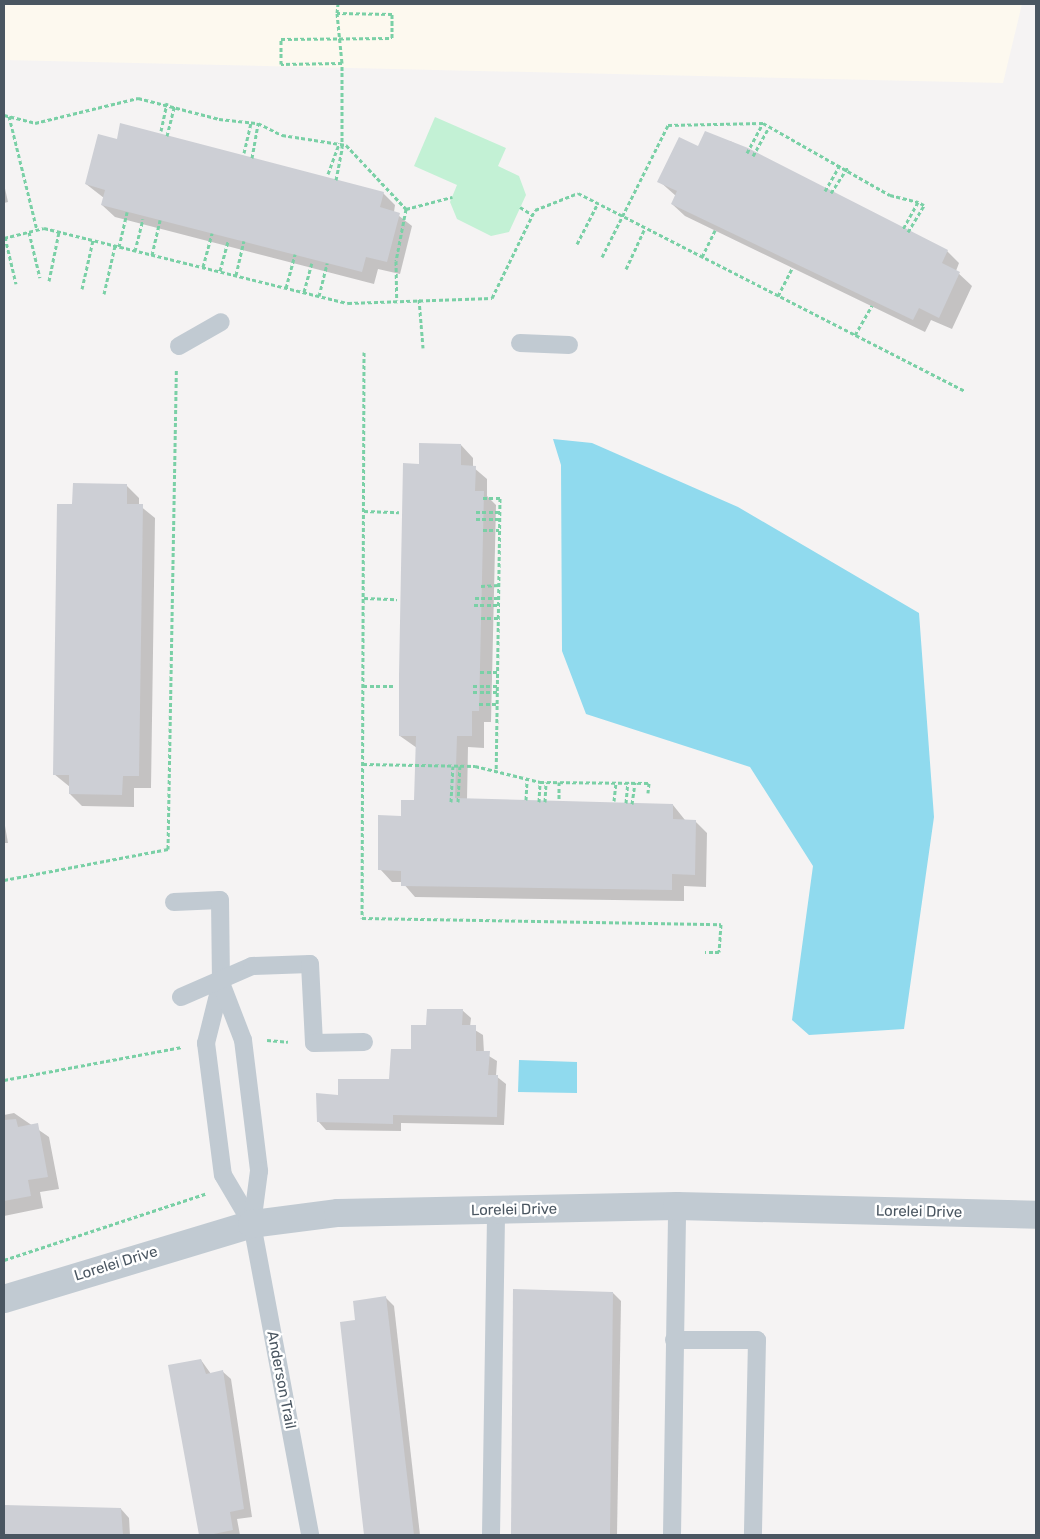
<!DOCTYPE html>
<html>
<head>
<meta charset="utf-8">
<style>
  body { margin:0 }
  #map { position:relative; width:1040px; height:1539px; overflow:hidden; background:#f5f3f3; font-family:Rubik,sans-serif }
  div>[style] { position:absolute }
  .commercial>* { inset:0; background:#fdf9ef }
  .green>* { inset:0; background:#c3f1d5 }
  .water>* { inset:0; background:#90daee }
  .shadow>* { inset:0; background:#0003 }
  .building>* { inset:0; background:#cdcfd5 }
  .path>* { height:3px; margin-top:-1.5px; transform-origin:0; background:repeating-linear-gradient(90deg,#7ad0a6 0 4px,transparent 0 6.5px) }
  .lane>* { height:18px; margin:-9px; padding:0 9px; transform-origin:9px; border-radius:9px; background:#c1cad2 }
  .street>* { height:28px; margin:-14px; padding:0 14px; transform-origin:14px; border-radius:14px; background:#c1cad2 }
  span { translate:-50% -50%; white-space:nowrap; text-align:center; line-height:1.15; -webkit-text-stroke:5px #fff; paint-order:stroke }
  .street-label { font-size:15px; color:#4a5661 }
  .frame { position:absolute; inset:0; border:5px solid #4a5661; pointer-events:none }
</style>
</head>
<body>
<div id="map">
  <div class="commercial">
    <div style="clip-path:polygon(4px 4px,1022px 4px,1003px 83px,4px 60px)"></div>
  </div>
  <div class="green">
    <div style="clip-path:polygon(435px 117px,506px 148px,498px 166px,519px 176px,526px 195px,509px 232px,491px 236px,457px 219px,450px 202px,457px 185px,414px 166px)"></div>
  </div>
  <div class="water">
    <div style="clip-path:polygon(553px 439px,592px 443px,738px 507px,919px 613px,934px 817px,904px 1029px,809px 1035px,792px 1020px,813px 866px,750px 767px,586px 714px,562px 651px,561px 465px)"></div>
    <div style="clip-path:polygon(519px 1060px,577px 1062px,577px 1093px,518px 1092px)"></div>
  </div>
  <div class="shadow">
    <div style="clip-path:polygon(121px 125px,383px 193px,395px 205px,394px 212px,412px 226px,400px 274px,378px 269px,374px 284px,115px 217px,102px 205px,104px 198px,86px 184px,118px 140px)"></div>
    <div style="clip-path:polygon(730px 141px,947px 251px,959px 263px,956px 271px,972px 286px,952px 329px,931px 320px,925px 332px,685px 216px,672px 204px,676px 196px,659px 181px,698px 147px)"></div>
    <div style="clip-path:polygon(4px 184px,8px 202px,4px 203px)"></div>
    <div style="clip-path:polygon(461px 445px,473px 458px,473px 467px,487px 479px,487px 496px,496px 505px,491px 722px,484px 722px,484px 748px,468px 747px,467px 800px,673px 805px,685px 820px,695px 821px,707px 833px,706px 887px,684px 886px,684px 901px,415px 897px,402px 882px,392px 882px,380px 869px,402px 817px,415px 802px,417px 748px,400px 736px,420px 465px)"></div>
    <div style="clip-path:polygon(127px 486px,139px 498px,139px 505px,155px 518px,151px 788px,134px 788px,134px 807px,82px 806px,70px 794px,70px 787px,54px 774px,74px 505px)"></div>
    <div style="clip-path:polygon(4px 820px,8px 843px,4px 843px)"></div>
    <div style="clip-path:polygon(462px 1010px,471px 1018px,470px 1027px,483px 1035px,484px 1053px,497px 1061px,496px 1076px,506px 1084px,504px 1125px,401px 1123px,401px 1131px,326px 1130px,318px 1121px,340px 1096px,390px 1081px,428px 1026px)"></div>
    <div style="clip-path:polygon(14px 1113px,49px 1137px,59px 1189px,40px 1192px,43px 1208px,4px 1216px,4px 1115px)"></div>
    <div style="clip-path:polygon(514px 1290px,613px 1293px,621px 1301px,617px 1535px,512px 1535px)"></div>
    <div style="clip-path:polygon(386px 1298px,394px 1306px,420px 1535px,365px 1535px,356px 1321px)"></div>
    <div style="clip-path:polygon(201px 1360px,211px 1374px,222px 1371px,231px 1379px,252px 1517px,237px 1519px,240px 1535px,200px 1535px,170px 1366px)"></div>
    <div style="clip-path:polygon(4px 1506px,121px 1509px,129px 1518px,130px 1535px,4px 1535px)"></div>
  </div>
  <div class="building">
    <div style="clip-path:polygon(120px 123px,384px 192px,380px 207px,400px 213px,387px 262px,366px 257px,362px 272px,101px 205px,105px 190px,85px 184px,98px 134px,117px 139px)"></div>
    <div style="clip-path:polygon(705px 131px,748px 148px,948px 250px,942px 263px,960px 272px,939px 318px,919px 308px,913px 320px,671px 204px,677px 191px,657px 182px,679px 137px,698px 146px)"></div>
    <div style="clip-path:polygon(419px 443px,461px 444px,461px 465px,476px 466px,475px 491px,484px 491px,479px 711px,472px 711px,472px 736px,457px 736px,455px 798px,673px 804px,673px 819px,696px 820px,695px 875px,672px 874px,672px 890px,401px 886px,401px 871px,378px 870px,378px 815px,401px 816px,401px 800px,414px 800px,416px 736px,399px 736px,399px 675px,403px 463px,419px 464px)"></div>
    <div style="clip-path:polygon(73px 483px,127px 484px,127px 504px,143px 504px,139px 776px,123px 776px,122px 795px,69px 794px,69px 775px,53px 775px,57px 504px,72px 504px)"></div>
    <div style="clip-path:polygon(427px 1009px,463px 1009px,462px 1025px,476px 1025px,476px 1051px,490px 1051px,488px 1075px,498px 1075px,497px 1117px,393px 1115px,393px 1124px,317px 1122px,316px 1093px,338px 1095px,338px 1079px,389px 1079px,391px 1049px,411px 1049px,411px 1025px,426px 1025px)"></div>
    <div style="clip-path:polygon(16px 1119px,18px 1127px,38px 1123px,48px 1177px,28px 1180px,31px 1196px,4px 1201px,4px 1120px)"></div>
    <div style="clip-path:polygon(513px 1289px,613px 1292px,610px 1535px,511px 1535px)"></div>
    <div style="clip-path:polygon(386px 1296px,414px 1535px,364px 1535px,340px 1322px,355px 1320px,353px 1301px)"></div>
    <div style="clip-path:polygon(201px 1359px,206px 1374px,223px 1370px,244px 1509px,230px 1512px,233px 1530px,209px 1535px,199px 1535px,168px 1365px)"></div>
    <div style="clip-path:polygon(4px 1505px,121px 1508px,123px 1535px,4px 1535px)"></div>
  </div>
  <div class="path">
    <div style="left:337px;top:13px;width:50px;rotate:84.3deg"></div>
    <div style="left:4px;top:115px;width:32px;rotate:14deg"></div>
    <div style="left:35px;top:123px;width:106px;rotate:-13.6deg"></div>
    <div style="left:138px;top:98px;width:84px;rotate:14.5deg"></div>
    <div style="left:219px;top:119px;width:39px;rotate:6deg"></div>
    <div style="left:258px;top:123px;width:27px;rotate:27deg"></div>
    <div style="left:282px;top:135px;width:65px;rotate:8.9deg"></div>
    <div style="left:346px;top:145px;width:88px;rotate:46.8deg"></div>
    <div style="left:406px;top:209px;width:53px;rotate:100.9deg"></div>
    <div style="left:396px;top:261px;width:39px;rotate:89deg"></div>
    <div style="left:9px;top:116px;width:117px;rotate:76.2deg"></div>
    <div style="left:161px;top:131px;width:29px;rotate:-78deg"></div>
    <div style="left:167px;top:136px;width:32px;rotate:-76deg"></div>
    <div style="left:244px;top:153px;width:32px;rotate:-77deg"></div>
    <div style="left:747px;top:153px;width:34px;rotate:-62deg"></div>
    <div style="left:753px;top:156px;width:33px;rotate:-61deg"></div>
    <div style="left:252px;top:158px;width:36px;rotate:-80deg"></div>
    <div style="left:328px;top:174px;width:33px;rotate:-70deg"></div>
    <div style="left:336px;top:180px;width:33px;rotate:-79deg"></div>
    <div style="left:342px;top:148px;width:85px;rotate:-90deg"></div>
    <div style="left:342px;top:63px;width:61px;rotate:179.1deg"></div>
    <div style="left:281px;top:64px;width:25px;rotate:-90deg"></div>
    <div style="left:281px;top:39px;width:111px;rotate:-0.5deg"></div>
    <div style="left:392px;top:38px;width:24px;rotate:-90deg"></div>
    <div style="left:392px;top:14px;width:55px;rotate:-179deg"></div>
    <div style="left:337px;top:13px;width:9px;rotate:-84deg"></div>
    <div style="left:825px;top:191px;width:32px;rotate:-60deg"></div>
    <div style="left:831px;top:193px;width:31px;rotate:-57deg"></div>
    <div style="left:520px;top:207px;width:15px;rotate:32deg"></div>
    <div style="left:406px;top:209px;width:48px;rotate:-14.6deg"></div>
    <div style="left:29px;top:232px;width:47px;rotate:76.6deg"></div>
    <div style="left:908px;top:232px;width:31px;rotate:-59deg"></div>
    <div style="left:924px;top:205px;width:7px;rotate:-153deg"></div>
    <div style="left:5px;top:237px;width:48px;rotate:76.8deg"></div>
    <div style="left:4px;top:238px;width:41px;rotate:-14deg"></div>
    <div style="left:44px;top:228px;width:313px;rotate:13.9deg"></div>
    <div style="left:348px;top:303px;width:144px;rotate:-2deg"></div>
    <div style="left:492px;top:298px;width:98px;rotate:-64deg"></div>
    <div style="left:535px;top:210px;width:46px;rotate:-21.6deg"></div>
    <div style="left:578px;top:193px;width:435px;rotate:27.1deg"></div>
    <div style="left:577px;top:244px;width:46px;rotate:-62.9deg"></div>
    <div style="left:119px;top:247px;width:36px;rotate:-77deg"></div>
    <div style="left:135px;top:251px;width:33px;rotate:-76deg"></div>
    <div style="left:152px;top:255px;width:36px;rotate:-77deg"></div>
    <div style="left:602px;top:257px;width:148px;rotate:-63.4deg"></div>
    <div style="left:668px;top:125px;width:95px;rotate:-1.2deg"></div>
    <div style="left:763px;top:123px;width:146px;rotate:29.6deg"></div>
    <div style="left:890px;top:195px;width:29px;rotate:14deg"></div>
    <div style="left:918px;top:202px;width:31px;rotate:119deg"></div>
    <div style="left:702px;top:257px;width:30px;rotate:-64deg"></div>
    <div style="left:203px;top:267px;width:35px;rotate:-75deg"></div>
    <div style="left:626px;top:269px;width:45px;rotate:-65.1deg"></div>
    <div style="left:220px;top:271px;width:31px;rotate:-75deg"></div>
    <div style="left:236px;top:275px;width:35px;rotate:-77deg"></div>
    <div style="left:49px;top:281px;width:50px;rotate:-78.5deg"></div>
    <div style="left:286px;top:288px;width:35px;rotate:-75deg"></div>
    <div style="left:82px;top:289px;width:50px;rotate:-77.3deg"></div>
    <div style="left:304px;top:292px;width:30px;rotate:-75deg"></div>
    <div style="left:104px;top:294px;width:49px;rotate:-77.1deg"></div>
    <div style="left:319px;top:296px;width:34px;rotate:-76deg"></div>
    <div style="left:778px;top:296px;width:31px;rotate:-63deg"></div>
    <div style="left:419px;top:299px;width:49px;rotate:85.3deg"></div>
    <div style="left:855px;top:335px;width:34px;rotate:-60deg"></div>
    <div style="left:364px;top:352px;width:566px;rotate:90.2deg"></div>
    <div style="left:362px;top:918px;width:359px;rotate:1deg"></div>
    <div style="left:721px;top:924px;width:28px;rotate:94deg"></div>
    <div style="left:719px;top:952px;width:14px;rotate:180deg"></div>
    <div style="left:483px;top:498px;width:17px"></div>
    <div style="left:500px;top:498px;width:273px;rotate:90.8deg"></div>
    <div style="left:364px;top:511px;width:35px;rotate:2deg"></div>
    <div style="left:476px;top:512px;width:24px"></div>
    <div style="left:476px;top:519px;width:23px"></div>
    <div style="left:483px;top:530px;width:16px"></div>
    <div style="left:481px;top:586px;width:18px;rotate:-3deg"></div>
    <div style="left:364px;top:598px;width:33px;rotate:2deg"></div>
    <div style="left:475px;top:598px;width:24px"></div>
    <div style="left:474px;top:605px;width:24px"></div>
    <div style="left:481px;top:618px;width:17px"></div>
    <div style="left:480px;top:672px;width:18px"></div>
    <div style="left:363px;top:686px;width:30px"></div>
    <div style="left:473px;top:686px;width:24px"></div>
    <div style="left:473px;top:692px;width:24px"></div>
    <div style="left:479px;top:704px;width:18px"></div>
    <div style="left:363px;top:764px;width:112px;rotate:1deg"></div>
    <div style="left:475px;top:766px;width:67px;rotate:13.8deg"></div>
    <div style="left:540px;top:782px;width:109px;rotate:0.5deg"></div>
    <div style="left:649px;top:783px;width:10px;rotate:96deg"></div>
    <div style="left:559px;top:782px;width:18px;rotate:90deg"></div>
    <div style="left:526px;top:800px;width:21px;rotate:-87deg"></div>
    <div style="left:614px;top:801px;width:19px;rotate:-84deg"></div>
    <div style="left:451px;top:802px;width:36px;rotate:-87deg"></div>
    <div style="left:458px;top:802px;width:36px;rotate:-87deg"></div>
    <div style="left:539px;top:802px;width:20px;rotate:-87deg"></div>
    <div style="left:545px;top:802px;width:20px;rotate:-87deg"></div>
    <div style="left:626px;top:803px;width:21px;rotate:-85deg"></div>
    <div style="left:632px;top:804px;width:22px;rotate:-82deg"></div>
    <div style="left:4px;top:880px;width:167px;rotate:-10.7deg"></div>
    <div style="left:168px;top:849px;width:479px;rotate:-89deg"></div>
    <div style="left:267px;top:1040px;width:21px;rotate:5deg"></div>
    <div style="left:4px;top:1080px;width:181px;rotate:-10.5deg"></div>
    <div style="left:4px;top:1260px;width:212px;rotate:-18.2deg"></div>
  </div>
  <div class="lane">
    <div style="left:520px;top:343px;width:49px;rotate:2.3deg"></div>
    <div style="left:179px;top:346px;width:48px;rotate:-29.7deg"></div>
    <div style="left:174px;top:902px;width:46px;rotate:-2.5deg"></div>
    <div style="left:220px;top:900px;width:83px;rotate:89.3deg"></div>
    <div style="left:221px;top:983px;width:62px;rotate:104deg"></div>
    <div style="left:206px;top:1043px;width:133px;rotate:82.7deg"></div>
    <div style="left:223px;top:1175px;width:57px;rotate:59.4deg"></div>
    <div style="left:221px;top:983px;width:61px;rotate:68.9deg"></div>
    <div style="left:243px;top:1040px;width:132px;rotate:83deg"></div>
    <div style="left:259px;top:1171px;width:53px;rotate:97.5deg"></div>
    <div style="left:252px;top:1224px;width:316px;rotate:79.4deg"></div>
    <div style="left:181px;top:997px;width:77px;rotate:-23.6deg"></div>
    <div style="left:252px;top:966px;width:58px;rotate:-2deg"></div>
    <div style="left:310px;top:964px;width:79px;rotate:87.1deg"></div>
    <div style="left:314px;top:1043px;width:50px;rotate:-1.1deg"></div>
    <div style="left:674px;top:1340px;width:83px"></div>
    <div style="left:757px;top:1340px;width:195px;rotate:91.2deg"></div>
    <div style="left:491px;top:1535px;width:325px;rotate:-89.1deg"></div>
    <div style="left:672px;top:1535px;width:329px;rotate:-89.1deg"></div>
  </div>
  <div class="street">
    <div style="left:4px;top:1299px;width:259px;rotate:-16.8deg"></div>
    <div style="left:252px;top:1224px;width:87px;rotate:-7.3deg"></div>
    <div style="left:338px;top:1213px;width:339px;rotate:-1.2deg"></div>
    <div style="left:677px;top:1206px;width:359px;rotate:1.4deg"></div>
  </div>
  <div class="street-label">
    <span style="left:514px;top:1210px;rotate:-1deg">Lorelei Drive</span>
    <span style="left:919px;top:1212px;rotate:1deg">Lorelei Drive</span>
    <span style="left:116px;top:1264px;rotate:-17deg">Lorelei Drive</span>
    <span style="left:281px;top:1380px;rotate:79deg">Anderson Trail</span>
  </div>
  <div class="frame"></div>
</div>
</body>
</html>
